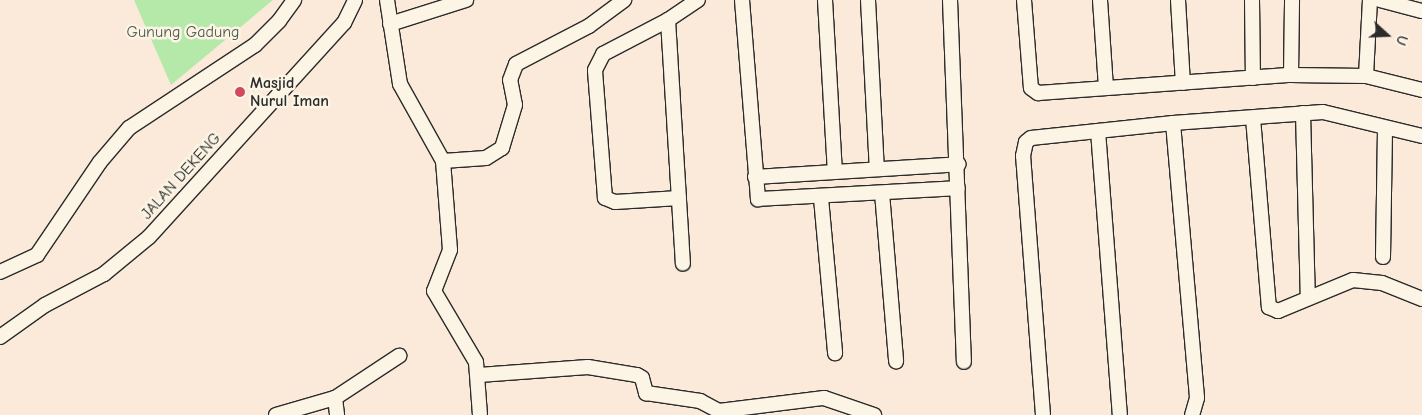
<!DOCTYPE html>
<html>
<head>
<meta charset="utf-8">
<style>
  body { margin:0 }
  #map { position:relative; width:1422px; height:415px; overflow:hidden; background:#fbead9; font-family:"Comic Neue",sans-serif }
  div>[style] { position:absolute }
  .green>* { inset:0; background:#b4e9aa }
  .roads { filter:drop-shadow(1px 0 #2b2b2b) drop-shadow(-1px 0 #2b2b2b) drop-shadow(0 1px #2b2b2b) drop-shadow(0 -1px #2b2b2b) }
  .minor>* { height:14px; margin:-7px; padding:0 7px; transform-origin:7px; border-radius:7px; background:#fcf5e5 }
  .dots>* { width:14px; height:14px; translate:-50% -50%; box-sizing:border-box; border:2px solid #fcf5e5; border-radius:50% }
  span { translate:-50% -50%; white-space:nowrap; text-align:center; line-height:1.15; -webkit-text-stroke:5px #fcf5e5; paint-order:stroke }
  .park-label { font-size:16px; color:#4d5a4b }
  .poi-label { font-size:16px; color:#2b2b2b; font-weight:700 }
  .left { translate:0 -50%; text-align:left }
  .street-label { font-size:16px; color:#2b2b2b }
  .north { position:absolute; left:1362px; top:10px; width:50px; height:50px; -webkit-text-stroke:4px #fcf5e5; paint-order:stroke; rotate:110deg; font-size:14px; font-weight:700; line-height:20px; text-align:center; color:#2b2b2b }
  .north::after { content:''; display:block; margin:auto; width:18px; height:22px; background:#2b2b2b; clip-path:polygon(50% 0,100% 100%,50% 72%,0 100%) }
</style>
</head>
<body>
<div id="map">
  <div class="green">
    <div style="clip-path:polygon(134px 0,273px 0,171px 85px)"></div>
  </div>
  <div class="roads">
    <div class="minor">
      <div style="left:387px;top:0;width:85px;rotate:81.2deg"></div>
      <div style="left:400px;top:84px;width:88px;rotate:60.8deg"></div>
      <div style="left:443px;top:161px;width:89px;rotate:85.5deg"></div>
      <div style="left:450px;top:250px;width:44px;rotate:111.3deg"></div>
      <div style="left:434px;top:291px;width:82px;rotate:59.4deg"></div>
      <div style="left:476px;top:362px;width:53px;rotate:85.7deg"></div>
      <div style="left:742px;top:0;width:200px;rotate:85.4deg"></div>
      <div style="left:758px;top:199px;width:200px;rotate:-3.1deg"></div>
      <div style="left:825px;top:0;width:172px;rotate:86.7deg"></div>
      <div style="left:868px;top:0;width:169px;rotate:87deg"></div>
      <div style="left:950px;top:0;width:362px;rotate:87.8deg"></div>
      <div style="left:1024px;top:0;width:88px;rotate:85.5deg"></div>
      <div style="left:1031px;top:88px;width:9px;rotate:36deg"></div>
      <div style="left:1038px;top:93px;width:254px;rotate:-4.1deg"></div>
      <div style="left:1291px;top:75px;width:75px;rotate:0.8deg"></div>
      <div style="left:1366px;top:76px;width:58px;rotate:14deg"></div>
      <div style="left:1100px;top:0;width:88px;rotate:86.1deg"></div>
      <div style="left:1178px;top:0;width:83px;rotate:86.6deg"></div>
      <div style="left:1252px;top:0;width:78px;rotate:89.3deg"></div>
      <div style="left:1380px;top:0;width:43px;rotate:14.7deg"></div>
      <div style="left:668px;top:20px;width:244px;rotate:86.5deg"></div>
      <div style="left:390px;top:24px;width:80px;rotate:-17.5deg"></div>
      <div style="left:1291px;top:75px;width:75px;rotate:-89.2deg"></div>
      <div style="left:1366px;top:76px;width:76px;rotate:-87deg"></div>
      <div style="left:1303px;top:113px;width:185px;rotate:88.5deg"></div>
      <div style="left:1253px;top:118px;width:190px;rotate:85.2deg"></div>
      <div style="left:1269px;top:307px;width:10px;rotate:24deg"></div>
      <div style="left:1278px;top:311px;width:81px;rotate:-22.5deg"></div>
      <div style="left:1353px;top:280px;width:29px;rotate:6deg"></div>
      <div style="left:1382px;top:283px;width:43px;rotate:21.8deg"></div>
      <div style="left:1173px;top:123px;width:150px;rotate:-4.2deg"></div>
      <div style="left:1323px;top:112px;width:102px;rotate:13.6deg"></div>
      <div style="left:1098px;top:131px;width:285px;rotate:85.6deg"></div>
      <div style="left:443px;top:161px;width:43px;rotate:-4deg"></div>
      <div style="left:486px;top:158px;width:19px;rotate:-32deg"></div>
      <div style="left:502px;top:148px;width:45px;rotate:-73.2deg"></div>
      <div style="left:515px;top:105px;width:25px;rotate:-101deg"></div>
      <div style="left:510px;top:80px;width:17px;rotate:-69deg"></div>
      <div style="left:516px;top:64px;width:82px;rotate:-27.5deg"></div>
      <div style="left:589px;top:26px;width:44px;rotate:-36.6deg"></div>
      <div style="left:755px;top:177px;width:204px;rotate:-3.6deg"></div>
      <div style="left:882px;top:193px;width:169px;rotate:85.2deg"></div>
      <div style="left:679px;top:198px;width:64px;rotate:176.4deg"></div>
      <div style="left:615px;top:202px;width:11px;rotate:-158deg"></div>
      <div style="left:605px;top:198px;width:128px;rotate:-94.5deg"></div>
      <div style="left:595px;top:70px;width:18px;rotate:-63deg"></div>
      <div style="left:603px;top:54px;width:73px;rotate:-27.6deg"></div>
      <div style="left:668px;top:20px;width:36px;rotate:-34deg"></div>
      <div style="left:821px;top:198px;width:156px;rotate:84.8deg"></div>
      <div style="left:1383px;top:257px;width:129px;rotate:-89.1deg"></div>
      <div style="left:0;top:272px;width:41px;rotate:-24.7deg"></div>
      <div style="left:37px;top:255px;width:112px;rotate:-55.9deg"></div>
      <div style="left:100px;top:162px;width:45px;rotate:-49.5deg"></div>
      <div style="left:129px;top:128px;width:151px;rotate:-33.4deg"></div>
      <div style="left:255px;top:45px;width:34px;rotate:-45deg"></div>
      <div style="left:279px;top:21px;width:26px;rotate:-54deg"></div>
      <div style="left:0;top:337px;width:55px;rotate:-35.4deg"></div>
      <div style="left:45px;top:305px;width:67px;rotate:-27.7deg"></div>
      <div style="left:104px;top:274px;width:58px;rotate:-39.4deg"></div>
      <div style="left:149px;top:237px;width:290px;rotate:-47.7deg"></div>
      <div style="left:344px;top:23px;width:25px;rotate:-64deg"></div>
      <div style="left:479px;top:375px;width:109px;rotate:-4.2deg"></div>
      <div style="left:588px;top:367px;width:50px;rotate:9.3deg"></div>
      <div style="left:637px;top:375px;width:6px;rotate:31deg"></div>
      <div style="left:642px;top:378px;width:16px;rotate:75deg"></div>
      <div style="left:646px;top:393px;width:55px;rotate:8.4deg"></div>
      <div style="left:700px;top:401px;width:21px;rotate:28deg"></div>
      <div style="left:719px;top:411px;width:106px;rotate:-7.1deg"></div>
      <div style="left:824px;top:398px;width:53px;rotate:18.8deg"></div>
      <div style="left:335px;top:398px;width:17px;rotate:83deg"></div>
      <div style="left:276px;top:415px;width:61px;rotate:-16.1deg"></div>
      <div style="left:335px;top:398px;width:77px;rotate:-33.3deg"></div>
      <div style="left:1043px;top:415px;width:260px;rotate:-94.4deg"></div>
      <div style="left:1023px;top:156px;width:14px;rotate:-78deg"></div>
      <div style="left:1026px;top:142px;width:6px;rotate:-39deg"></div>
      <div style="left:1031px;top:138px;width:143px;rotate:-6deg"></div>
      <div style="left:1173px;top:123px;width:276px;rotate:85deg"></div>
      <div style="left:1197px;top:398px;width:18px;rotate:106deg"></div>
    </div>
  </div>
  <div class="dots">
    <div style="left:240px;top:92px;background:#d1495b"></div>
  </div>
  <div class="park-label">
    <span style="left:183px;top:32px">Gunung Gadung</span>
  </div>
  <div class="poi-label">
    <span class="left" style="left:250px;top:92px">Masjid<br>Nurul Iman</span>
  </div>
  <div class="street-label">
    <span style="left:181px;top:176px;rotate:-48deg">JALAN DEKENG</span>
  </div>
  <div class="north">U</div>
</div>
</body>
</html>
